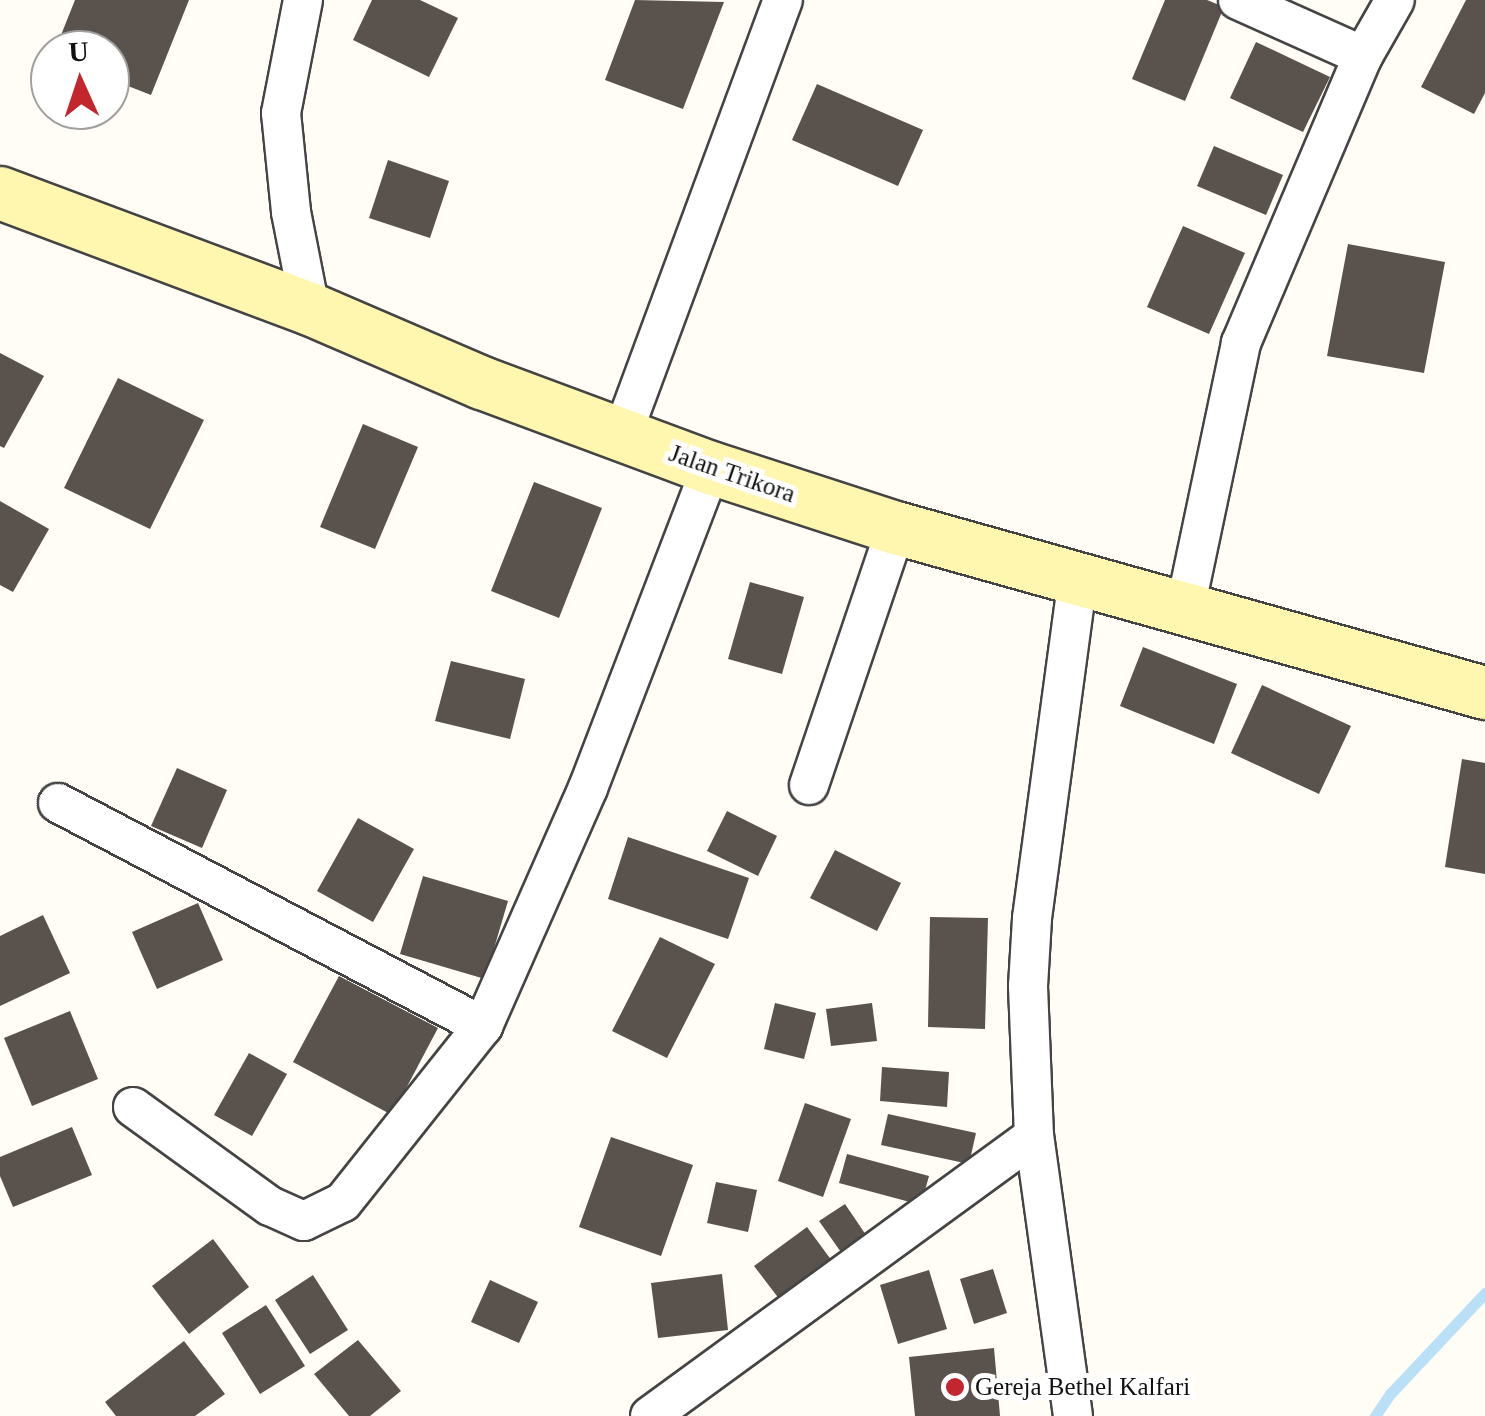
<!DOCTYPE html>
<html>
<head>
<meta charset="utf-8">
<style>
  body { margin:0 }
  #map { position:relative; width:1485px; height:1416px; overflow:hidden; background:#fffdf5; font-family:"Times New Roman",serif }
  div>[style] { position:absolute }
  .stream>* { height:11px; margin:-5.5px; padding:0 5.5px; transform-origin:5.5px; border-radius:5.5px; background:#b9e0f7 }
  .building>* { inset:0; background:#5a524d }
  .roads { filter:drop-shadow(2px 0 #444) drop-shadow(-2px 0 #444) drop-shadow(0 2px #444) drop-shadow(0 -2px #444) }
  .street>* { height:38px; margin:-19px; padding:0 19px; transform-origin:19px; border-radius:19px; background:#fff }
  .secondary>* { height:52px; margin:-26px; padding:0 26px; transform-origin:26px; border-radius:26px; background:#fff6b0 }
  .dots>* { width:28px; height:28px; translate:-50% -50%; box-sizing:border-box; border:5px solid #fff; border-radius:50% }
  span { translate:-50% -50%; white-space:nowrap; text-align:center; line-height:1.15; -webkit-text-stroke:10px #fff; paint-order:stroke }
  .street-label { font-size:25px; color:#111 }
  .poi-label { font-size:25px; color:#111 }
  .left { translate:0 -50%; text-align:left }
  .north { position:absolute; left:30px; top:30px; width:100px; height:100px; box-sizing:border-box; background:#fff; border:2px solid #a0a0a0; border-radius:50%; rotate:357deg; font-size:28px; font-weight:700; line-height:40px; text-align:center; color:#111 }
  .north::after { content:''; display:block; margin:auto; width:35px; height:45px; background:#c4262e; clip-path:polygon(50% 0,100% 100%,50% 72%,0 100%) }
</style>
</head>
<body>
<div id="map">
  <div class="stream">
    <div style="left:1375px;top:1416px;width:27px;rotate:-56deg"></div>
    <div style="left:1390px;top:1394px;width:139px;rotate:-46.8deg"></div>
  </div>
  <div class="building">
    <div style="clip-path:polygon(75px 0,189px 0,151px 95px,110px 79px,110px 50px,55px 50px)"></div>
    <div style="clip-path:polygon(372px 0,420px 0,458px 18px,429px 77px,353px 40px)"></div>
    <div style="clip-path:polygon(635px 0,724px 2px,683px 109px,605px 80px)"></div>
    <div style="clip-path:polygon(1165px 0,1207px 0,1224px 7px,1185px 101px,1132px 79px)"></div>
    <div style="clip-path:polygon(1466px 0,1485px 0,1485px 93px,1474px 114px,1421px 87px)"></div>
    <div style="clip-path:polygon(1256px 42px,1330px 77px,1303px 132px,1230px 98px)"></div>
    <div style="clip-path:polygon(817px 84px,923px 130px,898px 186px,792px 140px)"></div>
    <div style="clip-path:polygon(1214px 146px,1283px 175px,1266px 215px,1197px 186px)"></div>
    <div style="clip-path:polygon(388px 160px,449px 181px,430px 238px,369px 218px)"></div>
    <div style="clip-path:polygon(1183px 226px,1245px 253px,1209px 334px,1147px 307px)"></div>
    <div style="clip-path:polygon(1348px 244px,1445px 262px,1424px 373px,1327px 356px)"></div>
    <div style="clip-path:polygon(0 353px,44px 376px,4px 448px,0 446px)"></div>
    <div style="clip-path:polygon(118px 378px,204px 420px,150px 529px,64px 488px)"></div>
    <div style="clip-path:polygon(363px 424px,418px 447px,375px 549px,320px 527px)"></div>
    <div style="clip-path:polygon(534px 482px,602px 508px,559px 618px,491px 591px)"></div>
    <div style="clip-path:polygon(0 501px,49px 529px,13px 592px,0 585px)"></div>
    <div style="clip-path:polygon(750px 582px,804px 597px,782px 674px,728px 659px)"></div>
    <div style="clip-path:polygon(1143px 647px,1237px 684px,1214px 744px,1120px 706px)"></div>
    <div style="clip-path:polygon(451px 661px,525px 679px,510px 739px,435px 721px)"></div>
    <div style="clip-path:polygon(1262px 685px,1351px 726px,1319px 794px,1231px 753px)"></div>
    <div style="clip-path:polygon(1462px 759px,1485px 763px,1485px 874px,1445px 867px)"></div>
    <div style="clip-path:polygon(177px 768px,227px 790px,202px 848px,151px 826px)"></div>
    <div style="clip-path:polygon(727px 811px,777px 836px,758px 876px,707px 851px)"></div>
    <div style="clip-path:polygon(358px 818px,414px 849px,373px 922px,317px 891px)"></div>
    <div style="clip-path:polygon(628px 837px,749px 878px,728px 939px,608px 899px)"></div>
    <div style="clip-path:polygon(835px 850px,901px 883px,877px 931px,810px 898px)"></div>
    <div style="clip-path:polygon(423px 876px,508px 901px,485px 979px,400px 954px)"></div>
    <div style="clip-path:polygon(198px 903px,223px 960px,157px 989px,132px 932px)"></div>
    <div style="clip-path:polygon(43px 915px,70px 973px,0 1006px,0 936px)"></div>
    <div style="clip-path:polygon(930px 917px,988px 918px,985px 1029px,928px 1027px)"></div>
    <div style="clip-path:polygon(660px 937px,715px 964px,667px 1058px,612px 1031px)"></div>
    <div style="clip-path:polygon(339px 976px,438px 1028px,392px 1115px,293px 1062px)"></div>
    <div style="clip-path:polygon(775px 1003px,816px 1013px,804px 1059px,764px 1049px)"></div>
    <div style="clip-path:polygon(872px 1003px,877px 1041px,831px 1046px,826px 1009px)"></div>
    <div style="clip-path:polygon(70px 1011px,98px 1079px,32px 1106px,4px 1038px)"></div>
    <div style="clip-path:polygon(249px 1053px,287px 1074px,252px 1136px,214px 1115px)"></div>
    <div style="clip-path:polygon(882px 1067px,949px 1072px,947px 1107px,880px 1101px)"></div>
    <div style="clip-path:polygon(805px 1103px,851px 1119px,823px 1197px,778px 1181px)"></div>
    <div style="clip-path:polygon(888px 1114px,976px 1133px,969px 1164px,881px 1145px)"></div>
    <div style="clip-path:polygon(72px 1127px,92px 1175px,13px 1207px,0 1176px,0 1157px)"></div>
    <div style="clip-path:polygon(611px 1137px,693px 1165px,661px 1256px,579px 1227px)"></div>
    <div style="clip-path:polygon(847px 1154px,929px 1176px,921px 1205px,839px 1183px)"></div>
    <div style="clip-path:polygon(716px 1182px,757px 1190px,748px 1232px,707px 1223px)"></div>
    <div style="clip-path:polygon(845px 1204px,868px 1238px,843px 1255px,819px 1221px)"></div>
    <div style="clip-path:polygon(807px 1227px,832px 1261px,780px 1300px,754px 1266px)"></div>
    <div style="clip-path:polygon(213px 1239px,249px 1287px,189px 1334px,152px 1286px)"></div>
    <div style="clip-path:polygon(993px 1269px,1007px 1313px,974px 1324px,960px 1279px)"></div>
    <div style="clip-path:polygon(929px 1270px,947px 1329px,898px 1344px,880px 1285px)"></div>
    <div style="clip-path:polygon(722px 1274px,728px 1330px,658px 1338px,651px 1283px)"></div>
    <div style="clip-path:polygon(313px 1275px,348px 1330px,310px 1354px,275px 1300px)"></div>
    <div style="clip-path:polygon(490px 1280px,538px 1302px,519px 1343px,471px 1322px)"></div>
    <div style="clip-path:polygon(266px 1305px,305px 1366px,260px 1394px,222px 1333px)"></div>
    <div style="clip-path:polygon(358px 1340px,401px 1391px,370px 1416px,349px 1416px,314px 1374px)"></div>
    <div style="clip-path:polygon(184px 1341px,225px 1394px,195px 1416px,116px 1416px,105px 1402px)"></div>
    <div style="clip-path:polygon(994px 1348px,1000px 1416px,915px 1416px,909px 1357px)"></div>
  </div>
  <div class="roads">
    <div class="street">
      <div style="left:303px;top:0;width:115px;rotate:101deg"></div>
      <div style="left:281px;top:113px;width:100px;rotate:84.2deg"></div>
      <div style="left:291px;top:212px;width:99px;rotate:78.9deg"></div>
      <div style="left:1238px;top:0;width:137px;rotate:24.1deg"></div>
      <div style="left:622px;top:435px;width:464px;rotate:-69.7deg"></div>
      <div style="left:1185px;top:609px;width:272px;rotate:-78.1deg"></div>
      <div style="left:1241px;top:343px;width:312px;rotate:-67deg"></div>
      <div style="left:1363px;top:56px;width:64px;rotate:-60.3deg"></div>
      <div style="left:809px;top:785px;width:271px;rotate:-71.3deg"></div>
      <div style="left:58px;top:803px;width:480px;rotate:27.7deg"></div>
      <div style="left:133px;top:1107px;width:169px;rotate:35.9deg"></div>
      <div style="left:270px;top:1206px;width:37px;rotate:24deg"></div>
      <div style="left:304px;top:1221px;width:43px;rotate:-26deg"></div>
      <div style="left:343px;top:1202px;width:225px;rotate:-51.5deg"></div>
      <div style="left:483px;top:1026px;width:260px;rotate:-66.2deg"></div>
      <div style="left:588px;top:788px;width:343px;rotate:-69deg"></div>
      <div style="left:650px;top:1416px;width:475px;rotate:-36.1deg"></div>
      <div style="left:1073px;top:1416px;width:283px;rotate:-97.9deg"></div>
      <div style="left:1034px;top:1136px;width:150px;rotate:-92.3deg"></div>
      <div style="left:1028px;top:986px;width:68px;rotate:-86.6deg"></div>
      <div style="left:1032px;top:918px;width:342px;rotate:-82.3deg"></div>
    </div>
    <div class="secondary">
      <div style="left:0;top:193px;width:331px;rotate:20.5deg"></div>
      <div style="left:310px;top:309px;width:187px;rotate:23.3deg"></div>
      <div style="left:482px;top:383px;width:244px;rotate:20.4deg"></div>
      <div style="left:711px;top:468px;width:194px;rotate:18deg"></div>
      <div style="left:896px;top:528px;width:612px;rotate:15.65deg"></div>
    </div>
  </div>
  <div class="dots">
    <div style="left:955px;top:1387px;background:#c4262e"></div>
  </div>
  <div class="street-label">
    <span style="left:732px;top:474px;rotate:19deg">Jalan Trikora</span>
  </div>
  <div class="poi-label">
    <span class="left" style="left:975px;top:1387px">Gereja Bethel Kalfari</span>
  </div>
  <div class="north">U</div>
</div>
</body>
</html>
